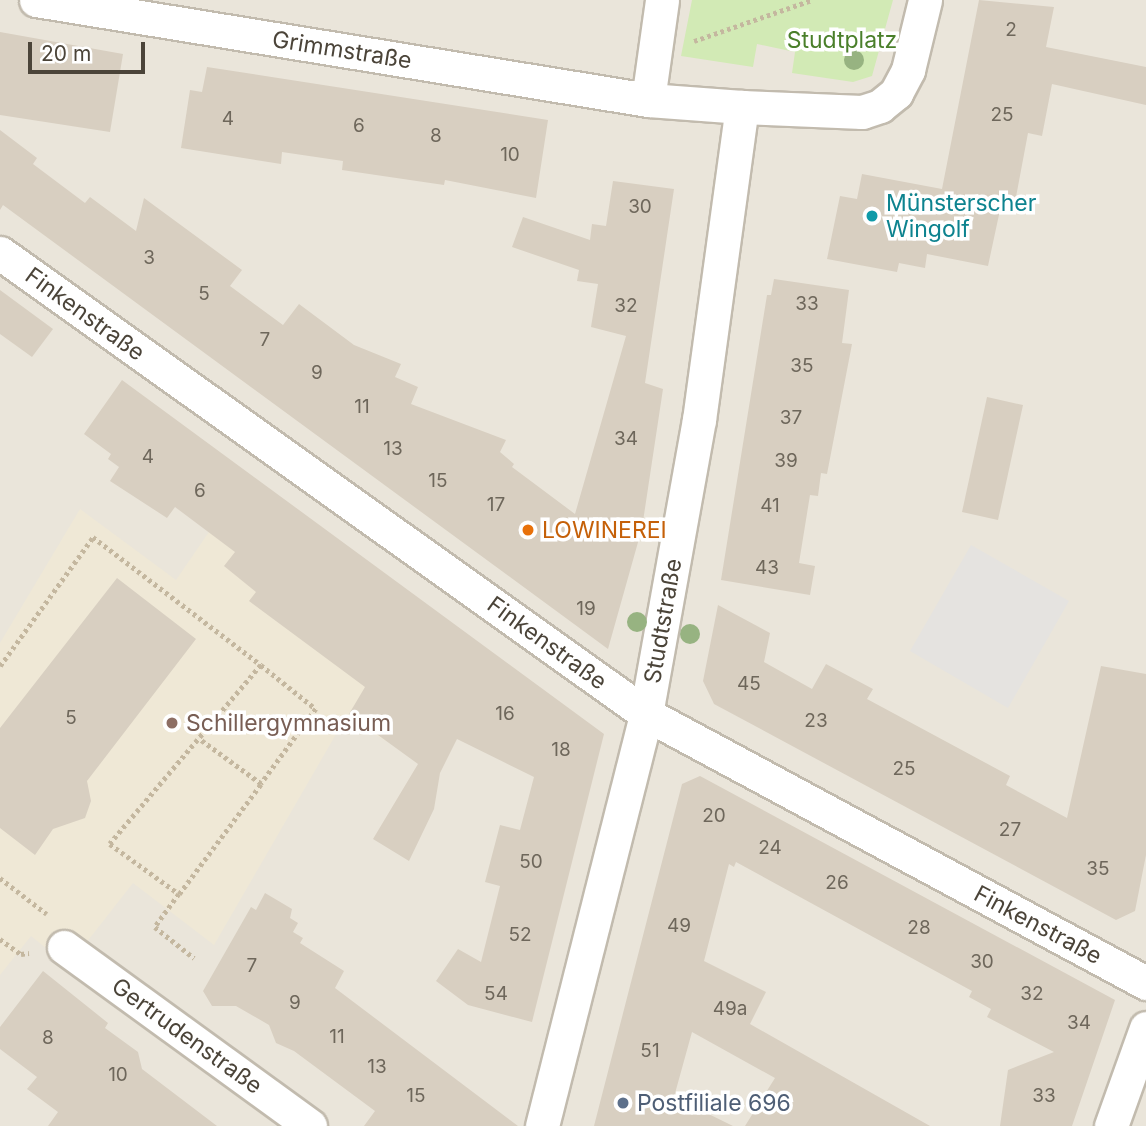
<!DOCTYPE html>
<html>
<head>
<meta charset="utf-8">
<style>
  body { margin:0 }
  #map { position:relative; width:1146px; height:1126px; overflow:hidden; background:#f6f3ec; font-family:Inter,sans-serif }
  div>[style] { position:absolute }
  .residential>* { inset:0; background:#eae5da }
  .education>* { inset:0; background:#efe8d6 }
  .green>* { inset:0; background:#d2eab5 }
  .parking>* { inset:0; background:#e5e3e0 }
  .building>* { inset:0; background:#d8cfc1 }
  .path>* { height:4.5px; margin-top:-2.25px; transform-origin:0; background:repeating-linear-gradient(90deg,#c4b79f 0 3.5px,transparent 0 7px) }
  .roads { filter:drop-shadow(2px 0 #c2bbae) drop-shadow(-2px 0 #c2bbae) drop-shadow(0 2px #c2bbae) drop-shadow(0 -2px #c2bbae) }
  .street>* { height:33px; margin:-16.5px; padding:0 16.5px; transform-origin:16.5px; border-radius:16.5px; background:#fff }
  .trees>* { width:20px; height:20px; margin:-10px; border-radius:50%; background:#97b381 }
  .dots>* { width:19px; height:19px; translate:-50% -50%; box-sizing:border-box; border:4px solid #fff; border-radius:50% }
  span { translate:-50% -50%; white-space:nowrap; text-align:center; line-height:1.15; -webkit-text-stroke:7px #fff; paint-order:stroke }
  .number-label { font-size:19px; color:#6e675b }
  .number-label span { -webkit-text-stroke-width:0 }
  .park-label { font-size:23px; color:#4a7f2a }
  .street-label { font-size:23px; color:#4b4439 }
  .culture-label { font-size:23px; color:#0d838f }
  .left { translate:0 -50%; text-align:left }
  .food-label { font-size:23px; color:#c56008 }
  .education-label { font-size:23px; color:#785e54 }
  .service-label { font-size:23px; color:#4e5e75 }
  .scale { position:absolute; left:28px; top:42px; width:117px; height:32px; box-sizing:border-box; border:4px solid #4b4439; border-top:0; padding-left:9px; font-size:21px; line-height:24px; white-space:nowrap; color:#4b4439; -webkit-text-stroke:5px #fff; paint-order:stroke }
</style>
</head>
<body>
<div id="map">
  <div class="residential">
    <div style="clip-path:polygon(0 0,1146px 0,1146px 1126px,0 1126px)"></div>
  </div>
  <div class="education">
    <div style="clip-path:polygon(80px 509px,176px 580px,211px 529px,497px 659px,386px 741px,346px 717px,214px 945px,133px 883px,68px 966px,31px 936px,0 975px,0 643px)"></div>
  </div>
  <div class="green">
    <div style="clip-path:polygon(692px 0,893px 0,872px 76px,853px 82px,792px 73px,795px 52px,757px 44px,753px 67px,681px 56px)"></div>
  </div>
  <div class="parking">
    <div style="clip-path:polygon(971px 545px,1069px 601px,1008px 708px,910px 651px)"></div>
  </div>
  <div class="building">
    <div style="clip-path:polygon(979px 0,1054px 7px,1046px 47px,1146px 67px,1146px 105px,1052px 84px,1042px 136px,1028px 133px,1013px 213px,1000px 210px,988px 266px,927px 254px,925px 268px,899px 263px,897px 272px,827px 259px,840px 196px,857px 199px,862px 174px,942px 189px)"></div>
    <div style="clip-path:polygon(0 32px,123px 54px,110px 132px,0 115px)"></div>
    <div style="clip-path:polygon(207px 67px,548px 120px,536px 198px,445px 180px,444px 185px,342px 170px,343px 161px,282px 152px,281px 164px,181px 148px,190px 90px,202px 92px)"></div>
    <div style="clip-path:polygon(0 130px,37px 158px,33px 164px,85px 203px,90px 197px,136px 231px,144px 198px,242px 270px,230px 286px,283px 325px,299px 304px,354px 345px,401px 364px,395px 377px,418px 387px,411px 404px,506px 440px,500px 452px,514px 464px,512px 467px,575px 514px,626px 336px,591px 327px,598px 284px,577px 281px,579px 270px,512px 247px,523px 217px,590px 240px,592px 224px,606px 226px,613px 181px,674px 189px,645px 383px,663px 389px,642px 528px,608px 649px,3px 205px,0 210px)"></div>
    <div style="clip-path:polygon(774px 279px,849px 290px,842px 343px,852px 344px,827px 474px,821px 473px,818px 496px,810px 495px,799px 563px,815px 566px,810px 595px,721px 580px,767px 295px,771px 295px)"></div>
    <div style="clip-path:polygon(0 290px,53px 329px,32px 357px,0 334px)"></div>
    <div style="clip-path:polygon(122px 380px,604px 734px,532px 1022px,468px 1005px,436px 981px,458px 949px,481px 962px,500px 886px,485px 882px,500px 825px,520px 830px,534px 777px,457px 739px,440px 773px,434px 809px,409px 861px,373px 839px,418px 764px,349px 714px,365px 687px,249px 601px,256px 592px,224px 566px,235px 552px,175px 507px,167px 518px,110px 481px,119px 467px,108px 459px,111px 454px,84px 434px)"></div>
    <div style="clip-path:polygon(987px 397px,1023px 405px,998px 520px,962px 512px)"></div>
    <div style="clip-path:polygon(117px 578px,196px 639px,87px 781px,91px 801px,85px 818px,53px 829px,35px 855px,0 828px,0 728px)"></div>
    <div style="clip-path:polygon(718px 605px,770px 633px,764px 662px,812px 689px,826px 664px,873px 689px,867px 699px,1010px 776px,1006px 785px,1067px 818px,1101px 666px,1146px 674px,1146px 855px,1135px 911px,1116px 920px,714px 704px,703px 681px)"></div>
    <div style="clip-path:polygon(700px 776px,1115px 1000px,1072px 1126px,1000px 1126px,1008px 1070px,1054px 1052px,987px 1017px,991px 1009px,969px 997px,972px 991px,736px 862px,734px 867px,729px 864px,704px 961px,766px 992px,750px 1024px,930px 1126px,745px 1126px,775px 1078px,692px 1032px,674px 1097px,733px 1126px,594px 1126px,682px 784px)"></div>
    <div style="clip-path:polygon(265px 893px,292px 909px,290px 918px,298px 923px,293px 932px,303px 938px,300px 943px,344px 971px,335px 988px,518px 1126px,364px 1126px,375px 1111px,294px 1051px,276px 1043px,269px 1025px,236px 1006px,212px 1006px,203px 991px,251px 907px,256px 910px)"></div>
    <div style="clip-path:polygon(43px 971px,108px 1023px,105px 1028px,138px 1052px,142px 1069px,217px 1126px,48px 1126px,58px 1112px,27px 1089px,37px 1077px,0 1049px,0 1027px)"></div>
  </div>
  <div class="path">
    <div style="left:694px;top:41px;width:125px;rotate:-19.2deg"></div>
    <div style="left:261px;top:665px;width:70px;rotate:38.7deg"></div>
    <div style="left:316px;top:709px;width:93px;rotate:126.3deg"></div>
    <div style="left:0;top:666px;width:159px;rotate:-54.2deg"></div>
    <div style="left:93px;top:537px;width:211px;rotate:37.3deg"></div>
    <div style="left:261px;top:665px;width:234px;rotate:130.2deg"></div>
    <div style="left:110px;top:844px;width:85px;rotate:35.9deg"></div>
    <div style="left:179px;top:894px;width:41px;rotate:126deg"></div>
    <div style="left:155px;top:927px;width:50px;rotate:38.5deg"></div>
    <div style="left:0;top:878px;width:59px;rotate:37.5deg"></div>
    <div style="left:179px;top:894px;width:137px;rotate:-53.3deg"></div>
    <div style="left:261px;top:784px;width:77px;rotate:-144deg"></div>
    <div style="left:0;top:939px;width:26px;rotate:36deg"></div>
    <div style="left:21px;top:954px;width:8px;rotate:-7deg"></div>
  </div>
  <div class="roads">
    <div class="street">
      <div style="left:36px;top:0;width:620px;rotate:9.28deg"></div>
      <div style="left:742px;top:107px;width:120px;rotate:2.4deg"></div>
      <div style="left:862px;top:112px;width:19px;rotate:-18deg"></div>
      <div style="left:880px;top:106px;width:21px;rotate:-39deg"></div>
      <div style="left:896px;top:93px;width:26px;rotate:-62deg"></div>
      <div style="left:908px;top:70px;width:72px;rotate:-76.3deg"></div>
      <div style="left:0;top:253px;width:794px;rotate:35.51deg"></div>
      <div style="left:646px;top:714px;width:568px;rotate:28.28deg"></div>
      <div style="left:64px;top:947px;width:304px;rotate:36deg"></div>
      <div style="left:542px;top:1126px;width:425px;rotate:-75.8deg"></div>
      <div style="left:646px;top:714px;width:299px;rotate:-79.8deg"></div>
      <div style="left:699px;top:420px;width:316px;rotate:-82.2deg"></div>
      <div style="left:742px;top:107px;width:94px;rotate:-175.7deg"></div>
      <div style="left:648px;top:100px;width:101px;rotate:-82deg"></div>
      <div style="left:1111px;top:1126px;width:104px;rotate:-70.3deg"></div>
    </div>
  </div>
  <div class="trees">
    <div style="left:854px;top:60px"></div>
    <div style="left:637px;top:622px"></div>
    <div style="left:690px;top:634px"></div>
  </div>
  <div class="dots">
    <div style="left:872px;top:216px;background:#0f9aa8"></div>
    <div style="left:528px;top:530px;background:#e8710a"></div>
    <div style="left:172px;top:723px;background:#8d6e63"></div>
    <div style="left:623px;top:1103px;background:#5c6f8a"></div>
  </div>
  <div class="number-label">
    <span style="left:1011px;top:30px">2</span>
    <span style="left:1002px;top:115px">25</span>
    <span style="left:228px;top:119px">4</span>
    <span style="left:359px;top:126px">6</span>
    <span style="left:436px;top:136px">8</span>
    <span style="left:510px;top:155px">10</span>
    <span style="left:640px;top:207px">30</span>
    <span style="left:149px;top:258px">3</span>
    <span style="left:204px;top:294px">5</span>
    <span style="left:807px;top:304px">33</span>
    <span style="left:626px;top:306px">32</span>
    <span style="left:265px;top:340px">7</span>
    <span style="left:802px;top:366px">35</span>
    <span style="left:317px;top:373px">9</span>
    <span style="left:362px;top:407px">11</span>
    <span style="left:791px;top:418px">37</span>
    <span style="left:626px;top:439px">34</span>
    <span style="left:393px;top:449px">13</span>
    <span style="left:148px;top:457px">4</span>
    <span style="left:786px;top:461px">39</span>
    <span style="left:438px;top:481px">15</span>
    <span style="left:200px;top:491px">6</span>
    <span style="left:496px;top:505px">17</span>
    <span style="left:770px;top:506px">41</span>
    <span style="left:767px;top:568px">43</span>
    <span style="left:586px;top:609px">19</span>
    <span style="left:749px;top:684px">45</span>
    <span style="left:505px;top:714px">16</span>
    <span style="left:71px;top:718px">5</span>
    <span style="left:816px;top:721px">23</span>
    <span style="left:561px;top:750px">18</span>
    <span style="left:904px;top:769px">25</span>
    <span style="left:714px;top:816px">20</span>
    <span style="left:1010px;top:830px">27</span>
    <span style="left:770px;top:848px">24</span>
    <span style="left:531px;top:862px">50</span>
    <span style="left:1098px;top:869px">35</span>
    <span style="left:837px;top:883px">26</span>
    <span style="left:679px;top:926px">49</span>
    <span style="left:919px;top:928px">28</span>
    <span style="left:520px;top:935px">52</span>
    <span style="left:982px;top:962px">30</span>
    <span style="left:252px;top:966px">7</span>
    <span style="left:496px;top:994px">54</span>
    <span style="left:1032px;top:994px">32</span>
    <span style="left:295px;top:1003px">9</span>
    <span style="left:730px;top:1009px">49a</span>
    <span style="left:1079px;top:1023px">34</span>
    <span style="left:337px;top:1037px">11</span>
    <span style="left:48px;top:1038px">8</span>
    <span style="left:650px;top:1051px">51</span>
    <span style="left:377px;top:1067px">13</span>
    <span style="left:118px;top:1075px">10</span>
    <span style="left:416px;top:1096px">15</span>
    <span style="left:1044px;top:1096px">33</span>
  </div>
  <div class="park-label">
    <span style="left:842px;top:40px">Studtplatz</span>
  </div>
  <div class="street-label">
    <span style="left:342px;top:50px;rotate:9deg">Grimmstraße</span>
    <span style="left:85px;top:314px;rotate:36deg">Finkenstraße</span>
    <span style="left:663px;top:621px;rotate:-80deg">Studtstraße</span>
    <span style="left:547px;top:643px;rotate:36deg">Finkenstraße</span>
    <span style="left:1038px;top:925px;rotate:28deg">Finkenstraße</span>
    <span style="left:187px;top:1036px;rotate:36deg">Gertrudenstraße</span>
  </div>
  <div class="culture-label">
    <span class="left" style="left:886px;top:216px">Münsterscher<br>Wingolf</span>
  </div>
  <div class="food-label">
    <span class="left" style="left:542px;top:530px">LOWINEREI</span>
  </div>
  <div class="education-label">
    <span class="left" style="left:186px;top:723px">Schillergymnasium</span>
  </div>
  <div class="service-label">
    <span class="left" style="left:637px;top:1103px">Postfiliale 696</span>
  </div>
  <div class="scale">20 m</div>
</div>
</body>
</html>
